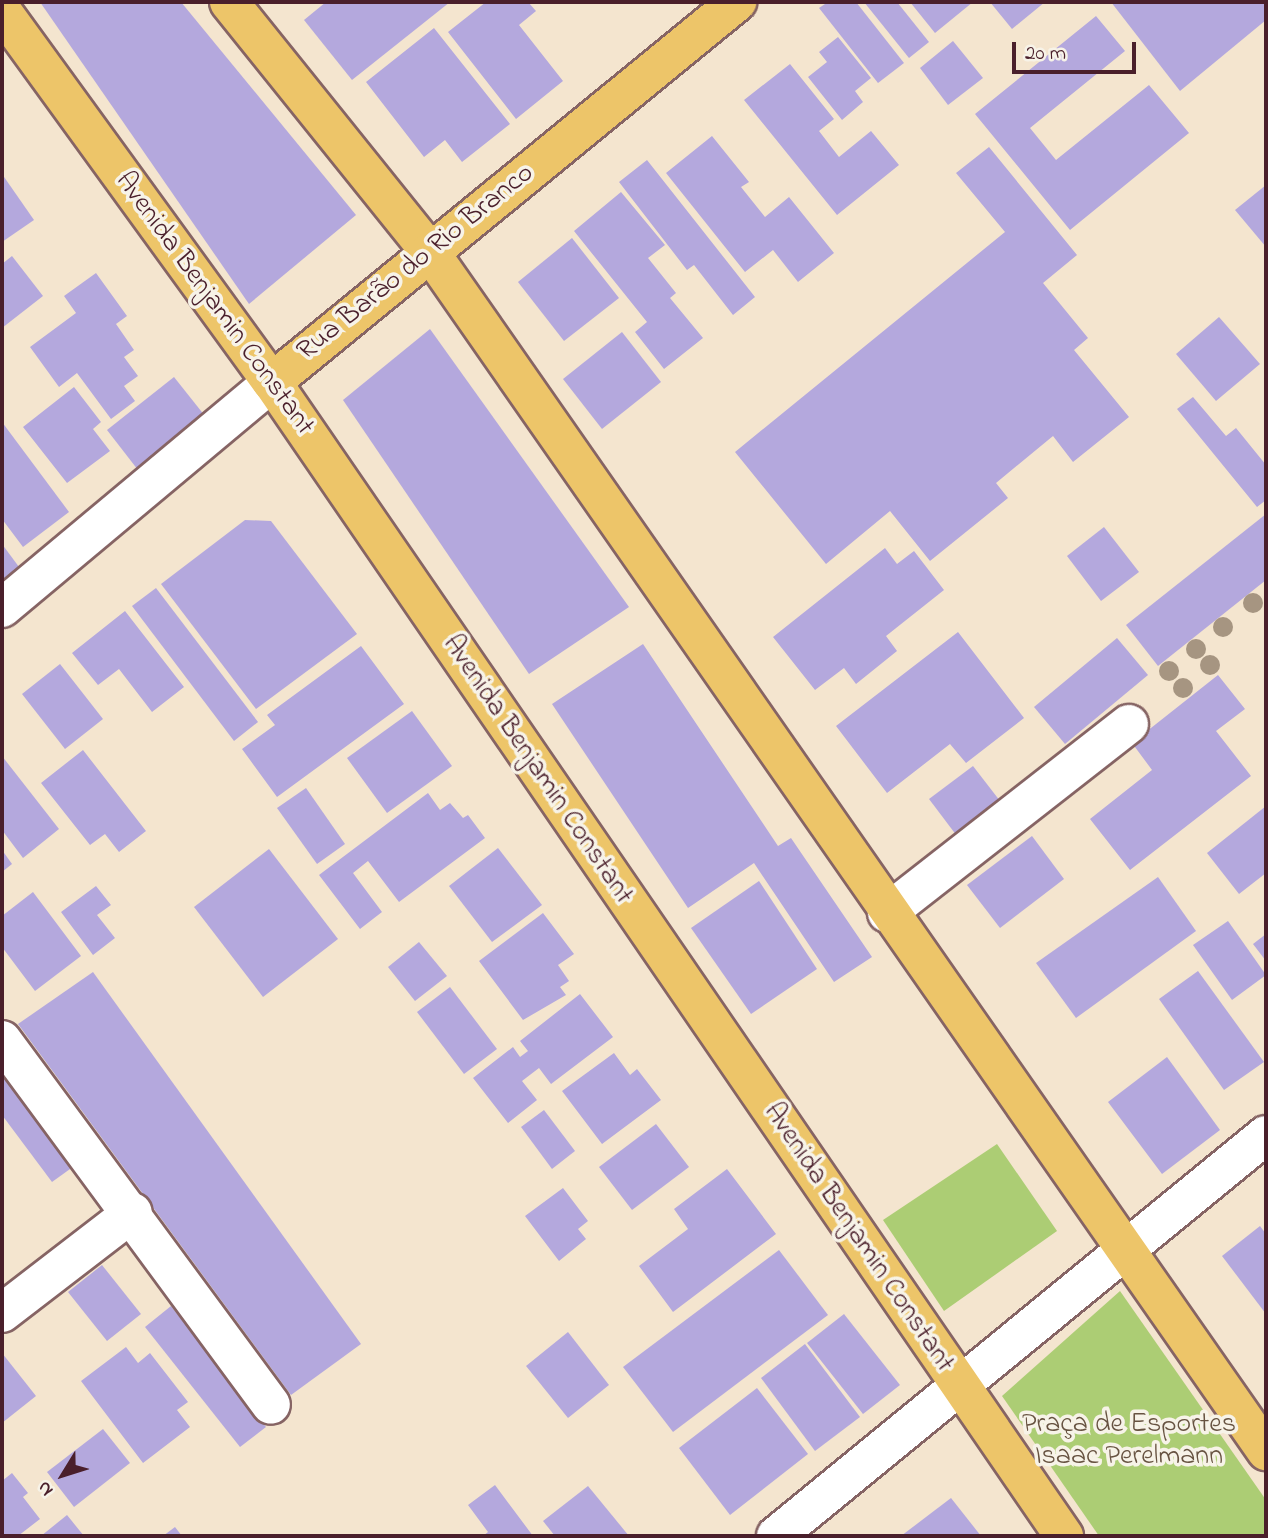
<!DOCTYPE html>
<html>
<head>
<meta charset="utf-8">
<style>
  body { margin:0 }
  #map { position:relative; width:1268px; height:1538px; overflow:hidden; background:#f4e5cf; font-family:"Indie Flower",sans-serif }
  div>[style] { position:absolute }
  .green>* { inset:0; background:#accd74 }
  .building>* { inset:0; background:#b4a8dd }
  .roads { filter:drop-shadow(2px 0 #866464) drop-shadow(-2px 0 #866464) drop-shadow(0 2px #866464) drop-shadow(0 -2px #866464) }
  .minor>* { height:38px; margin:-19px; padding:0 19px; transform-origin:19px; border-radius:19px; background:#fff }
  .major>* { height:38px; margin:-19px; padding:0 19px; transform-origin:19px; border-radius:19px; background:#edc569 }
  .trees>* { width:20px; height:20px; margin:-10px; border-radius:50%; background:#a69581 }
  span { translate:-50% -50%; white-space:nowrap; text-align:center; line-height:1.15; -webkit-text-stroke:7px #f7f3e8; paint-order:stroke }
  .street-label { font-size:28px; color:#4a1f2b }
  .park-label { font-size:28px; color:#675341 }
  .frame { position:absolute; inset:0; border:4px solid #4a1f2b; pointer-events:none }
  .north { position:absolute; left:28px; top:1440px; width:70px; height:70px; -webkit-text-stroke:5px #f7f3e8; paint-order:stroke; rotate:232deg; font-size:19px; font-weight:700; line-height:28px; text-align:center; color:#4a1f2b }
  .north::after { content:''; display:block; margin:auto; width:24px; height:32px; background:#4a1f2b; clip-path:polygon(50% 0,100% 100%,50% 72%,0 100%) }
  .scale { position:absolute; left:1012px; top:42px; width:124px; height:32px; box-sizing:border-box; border:4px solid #4a1f2b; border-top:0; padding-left:9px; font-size:21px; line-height:24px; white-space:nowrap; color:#4a1f2b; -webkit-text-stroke:5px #f7f3e8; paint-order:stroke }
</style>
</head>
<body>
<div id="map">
  <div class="green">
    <div style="clip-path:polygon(997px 1144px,1057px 1231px,944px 1311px,883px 1220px)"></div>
    <div style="clip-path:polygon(1120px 1291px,1266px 1500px,1266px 1536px,1099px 1536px,1002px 1396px)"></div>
  </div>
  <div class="building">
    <div style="clip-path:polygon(40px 2px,181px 2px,356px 215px,249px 304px)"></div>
    <div style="clip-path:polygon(326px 2px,450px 2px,352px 80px,304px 20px)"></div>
    <div style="clip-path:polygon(486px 2px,528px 2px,536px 11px,519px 25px,563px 81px,516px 119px,448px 32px)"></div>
    <div style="clip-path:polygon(828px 2px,856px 2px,904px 63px,878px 83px,819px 8px)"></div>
    <div style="clip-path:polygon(864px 2px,897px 2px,929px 42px,909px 58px)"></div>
    <div style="clip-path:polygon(910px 2px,973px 2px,935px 33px)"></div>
    <div style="clip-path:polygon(990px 2px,1045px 2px,1012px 29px)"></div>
    <div style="clip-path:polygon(1111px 2px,1266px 2px,1266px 20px,1180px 91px)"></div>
    <div style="clip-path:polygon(1096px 16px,1125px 51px,1030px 128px,1056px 160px,1149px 85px,1189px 133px,1070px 230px,975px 114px)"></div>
    <div style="clip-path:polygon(434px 28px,510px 124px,462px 162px,445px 140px,424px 157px,366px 82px)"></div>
    <div style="clip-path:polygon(838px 37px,871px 78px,855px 91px,863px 102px,842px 120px,808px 77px,827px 62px,819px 52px)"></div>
    <div style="clip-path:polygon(953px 41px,983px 78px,948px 105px,920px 68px)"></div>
    <div style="clip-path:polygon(790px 64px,834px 119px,819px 131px,839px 157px,871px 131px,899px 165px,837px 215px,744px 100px)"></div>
    <div style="clip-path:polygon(712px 136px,749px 182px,741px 187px,765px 217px,789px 197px,834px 253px,798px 282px,773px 250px,745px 272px,666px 173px)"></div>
    <div style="clip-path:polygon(989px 147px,1077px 255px,1043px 283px,1088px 338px,1074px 350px,1129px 417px,1073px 462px,1053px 436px,996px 483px,1008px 498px,930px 561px,890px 511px,826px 564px,735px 452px,1005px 232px,956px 173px)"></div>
    <div style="clip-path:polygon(647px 160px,755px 297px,733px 315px,694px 265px,687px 270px,619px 182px)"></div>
    <div style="clip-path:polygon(2px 174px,34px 220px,2px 242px)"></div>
    <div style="clip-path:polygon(1266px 185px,1266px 247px,1235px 210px)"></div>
    <div style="clip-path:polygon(621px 192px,665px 245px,648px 258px,676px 293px,670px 298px,703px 338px,664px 369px,635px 332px,647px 322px,574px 231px)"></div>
    <div style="clip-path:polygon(572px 238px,619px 298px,564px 341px,518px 282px)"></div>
    <div style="clip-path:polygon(12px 256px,43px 296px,2px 328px,2px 264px)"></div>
    <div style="clip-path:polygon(96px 273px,127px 316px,116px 324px,134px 350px,124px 357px,138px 376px,124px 386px,135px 401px,111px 419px,77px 373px,59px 387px,30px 347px,76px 313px,64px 296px)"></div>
    <div style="clip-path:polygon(1219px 317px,1260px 364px,1216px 401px,1176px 354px)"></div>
    <div style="clip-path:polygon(430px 329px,629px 607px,529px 674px,343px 400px)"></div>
    <div style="clip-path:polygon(622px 332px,661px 382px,602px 429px,563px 379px)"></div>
    <div style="clip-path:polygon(174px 377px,205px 416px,138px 470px,107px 430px)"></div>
    <div style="clip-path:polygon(74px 387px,101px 422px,93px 429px,110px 451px,67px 483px,23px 427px)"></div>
    <div style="clip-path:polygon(1193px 397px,1226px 436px,1236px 428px,1266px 465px,1266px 500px,1257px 507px,1177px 409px)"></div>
    <div style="clip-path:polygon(2px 422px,69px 512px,23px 547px,2px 519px)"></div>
    <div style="clip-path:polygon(1266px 514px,1266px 580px,1158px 666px,1126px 625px)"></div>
    <div style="clip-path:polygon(245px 520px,271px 521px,357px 634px,256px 709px,161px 584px)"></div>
    <div style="clip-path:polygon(1104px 527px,1139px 572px,1101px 601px,1067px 556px)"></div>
    <div style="clip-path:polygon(2px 544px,19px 567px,2px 580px)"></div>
    <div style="clip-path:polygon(885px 548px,897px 564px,914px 551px,944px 590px,886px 636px,897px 651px,856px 684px,844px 668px,815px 690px,773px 637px)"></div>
    <div style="clip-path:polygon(156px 588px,258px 722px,234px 741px,132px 606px)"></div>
    <div style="clip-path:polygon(125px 611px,184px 687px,152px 712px,119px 669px,98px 685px,72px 653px)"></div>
    <div style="clip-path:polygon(958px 632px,1024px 718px,966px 763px,950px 744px,887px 793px,836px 726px)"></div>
    <div style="clip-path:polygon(1117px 638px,1148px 675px,1065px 744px,1034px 707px)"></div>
    <div style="clip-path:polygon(643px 644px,778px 846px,791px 838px,872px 957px,834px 982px,754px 863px,688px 908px,552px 704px)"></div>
    <div style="clip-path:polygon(361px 646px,404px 704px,277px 797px,242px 749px,275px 725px,267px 715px)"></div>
    <div style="clip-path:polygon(60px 664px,103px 719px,65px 749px,22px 694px)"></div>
    <div style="clip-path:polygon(1218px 675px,1245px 709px,1216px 731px,1251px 776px,1130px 870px,1090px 819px,1152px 770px,1132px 743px)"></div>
    <div style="clip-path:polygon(412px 711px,452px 766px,387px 813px,347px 758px)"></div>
    <div style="clip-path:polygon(83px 750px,146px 831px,119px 852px,105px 834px,90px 845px,41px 783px)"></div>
    <div style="clip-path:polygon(2px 756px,59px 829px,23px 858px,2px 830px)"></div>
    <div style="clip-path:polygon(973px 766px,1007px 810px,963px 844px,929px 799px)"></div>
    <div style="clip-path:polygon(306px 788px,345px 844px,317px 864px,277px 808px)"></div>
    <div style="clip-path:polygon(428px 793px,440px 810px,450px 803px,463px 818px,468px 815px,485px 838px,399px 902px,368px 861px,353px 873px,382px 912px,360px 929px,319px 875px)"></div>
    <div style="clip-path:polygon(1266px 806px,1266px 873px,1239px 894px,1207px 853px)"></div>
    <div style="clip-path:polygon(1032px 836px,1064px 879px,1000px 928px,967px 885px)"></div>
    <div style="clip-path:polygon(498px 848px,542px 905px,492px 942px,449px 886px)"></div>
    <div style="clip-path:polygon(269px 849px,338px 939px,263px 997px,194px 907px)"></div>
    <div style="clip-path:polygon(2px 850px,12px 864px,2px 872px)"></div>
    <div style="clip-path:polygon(1158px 877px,1196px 931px,1076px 1018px,1036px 963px)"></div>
    <div style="clip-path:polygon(759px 881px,817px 969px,751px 1014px,691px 928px)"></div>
    <div style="clip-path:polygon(96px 886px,111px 905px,97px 915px,115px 938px,93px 955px,61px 912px)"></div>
    <div style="clip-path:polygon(33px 892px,81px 956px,35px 991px,2px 947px,2px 916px)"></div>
    <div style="clip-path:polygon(543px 913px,574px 954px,558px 965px,569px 981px,560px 987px,566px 995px,523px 1020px,479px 961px)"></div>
    <div style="clip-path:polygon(1228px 921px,1266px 975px,1232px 1000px,1193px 945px)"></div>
    <div style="clip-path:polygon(1266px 934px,1266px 961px,1253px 944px)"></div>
    <div style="clip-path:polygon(419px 942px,447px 976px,415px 1001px,388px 967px)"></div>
    <div style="clip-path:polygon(1198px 971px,1264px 1062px,1224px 1090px,1159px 999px)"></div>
    <div style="clip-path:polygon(93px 972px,361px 1344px,291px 1395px,18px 1024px)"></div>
    <div style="clip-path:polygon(450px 987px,497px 1049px,464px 1074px,417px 1012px)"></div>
    <div style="clip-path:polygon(580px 994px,613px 1037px,551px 1084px,539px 1068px,522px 1081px,537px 1100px,508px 1123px,473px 1078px,513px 1047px,520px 1057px,528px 1051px,520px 1041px)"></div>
    <div style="clip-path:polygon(614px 1053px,630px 1075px,637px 1069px,661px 1100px,602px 1144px,562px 1091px)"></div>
    <div style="clip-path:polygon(1167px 1057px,1220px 1130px,1162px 1174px,1108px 1102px)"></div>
    <div style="clip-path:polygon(2px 1064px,77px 1164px,52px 1182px,2px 1115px)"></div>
    <div style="clip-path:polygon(544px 1110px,575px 1151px,552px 1169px,521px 1127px)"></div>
    <div style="clip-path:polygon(656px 1124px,689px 1167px,632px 1210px,599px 1167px)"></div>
    <div style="clip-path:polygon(727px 1169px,776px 1234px,673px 1312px,639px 1266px,688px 1229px,674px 1209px)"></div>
    <div style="clip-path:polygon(563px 1188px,588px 1221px,578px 1229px,586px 1239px,559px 1261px,525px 1216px)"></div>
    <div style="clip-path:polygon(1260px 1226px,1266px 1234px,1266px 1314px,1222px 1256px)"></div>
    <div style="clip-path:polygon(779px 1250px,828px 1315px,673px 1432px,623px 1367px)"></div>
    <div style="clip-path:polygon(102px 1265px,141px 1314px,107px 1341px,68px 1292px)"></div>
    <div style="clip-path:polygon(171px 1306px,266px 1427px,240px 1447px,145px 1327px)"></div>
    <div style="clip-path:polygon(844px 1314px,900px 1385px,863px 1414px,807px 1343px)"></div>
    <div style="clip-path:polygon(568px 1332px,609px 1385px,568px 1418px,526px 1366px)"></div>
    <div style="clip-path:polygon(805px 1344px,860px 1417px,815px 1451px,761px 1378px)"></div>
    <div style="clip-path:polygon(126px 1347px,138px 1363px,150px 1353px,188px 1402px,177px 1410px,190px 1427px,143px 1463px,81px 1381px)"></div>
    <div style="clip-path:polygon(2px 1353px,36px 1396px,2px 1423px)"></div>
    <div style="clip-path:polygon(757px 1388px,808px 1454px,730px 1515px,679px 1448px)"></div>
    <div style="clip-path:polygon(103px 1429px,130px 1463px,74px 1507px,47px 1472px)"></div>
    <div style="clip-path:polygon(12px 1473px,28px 1493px,23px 1497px,40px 1519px,18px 1536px,2px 1536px,2px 1481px)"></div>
    <div style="clip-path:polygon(495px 1485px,533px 1536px,483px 1536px,488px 1532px,468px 1505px)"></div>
    <div style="clip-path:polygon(588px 1486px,629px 1536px,555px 1536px,543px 1521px)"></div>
    <div style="clip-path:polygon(951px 1498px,981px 1536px,901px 1536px)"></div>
    <div style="clip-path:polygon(67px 1515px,84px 1536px,41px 1536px)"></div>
    <div style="clip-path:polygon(175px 1527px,182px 1536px,163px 1536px)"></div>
  </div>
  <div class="roads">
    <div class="minor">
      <div style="left:2px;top:608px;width:352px;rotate:-39.9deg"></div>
      <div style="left:887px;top:913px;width:307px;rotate:-38deg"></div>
      <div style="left:2px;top:1040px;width:453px;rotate:53.6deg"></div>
      <div style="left:2px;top:1313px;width:165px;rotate:-37.6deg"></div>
      <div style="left:776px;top:1536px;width:633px;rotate:-39.3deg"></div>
    </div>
    <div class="major">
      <div style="left:229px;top:2px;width:321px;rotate:51.2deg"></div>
      <div style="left:430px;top:252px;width:1462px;rotate:55.11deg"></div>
      <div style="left:2px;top:11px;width:459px;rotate:54deg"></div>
      <div style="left:272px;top:382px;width:1400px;rotate:55.54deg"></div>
      <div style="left:272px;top:382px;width:601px;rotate:-39.26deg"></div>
    </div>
  </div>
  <div class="trees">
    <div style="left:1253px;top:603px"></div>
    <div style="left:1223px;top:627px"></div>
    <div style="left:1196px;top:649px"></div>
    <div style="left:1210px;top:665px"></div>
    <div style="left:1169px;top:671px"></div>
    <div style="left:1183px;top:688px"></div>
  </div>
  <div class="street-label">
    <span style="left:416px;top:263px;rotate:-39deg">Rua Barão do Rio Branco</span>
    <span style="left:214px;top:304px;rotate:54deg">Avenida Benjamin Constant</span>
    <span style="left:537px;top:770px;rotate:56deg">Avenida Benjamin Constant</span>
    <span style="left:858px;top:1238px;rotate:56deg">Avenida Benjamin Constant</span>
  </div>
  <div class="park-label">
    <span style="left:1129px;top:1441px">Praça de Esportes<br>Isaac Perelmann</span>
  </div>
  <div class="frame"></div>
  <div class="north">N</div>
  <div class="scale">20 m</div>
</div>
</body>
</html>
